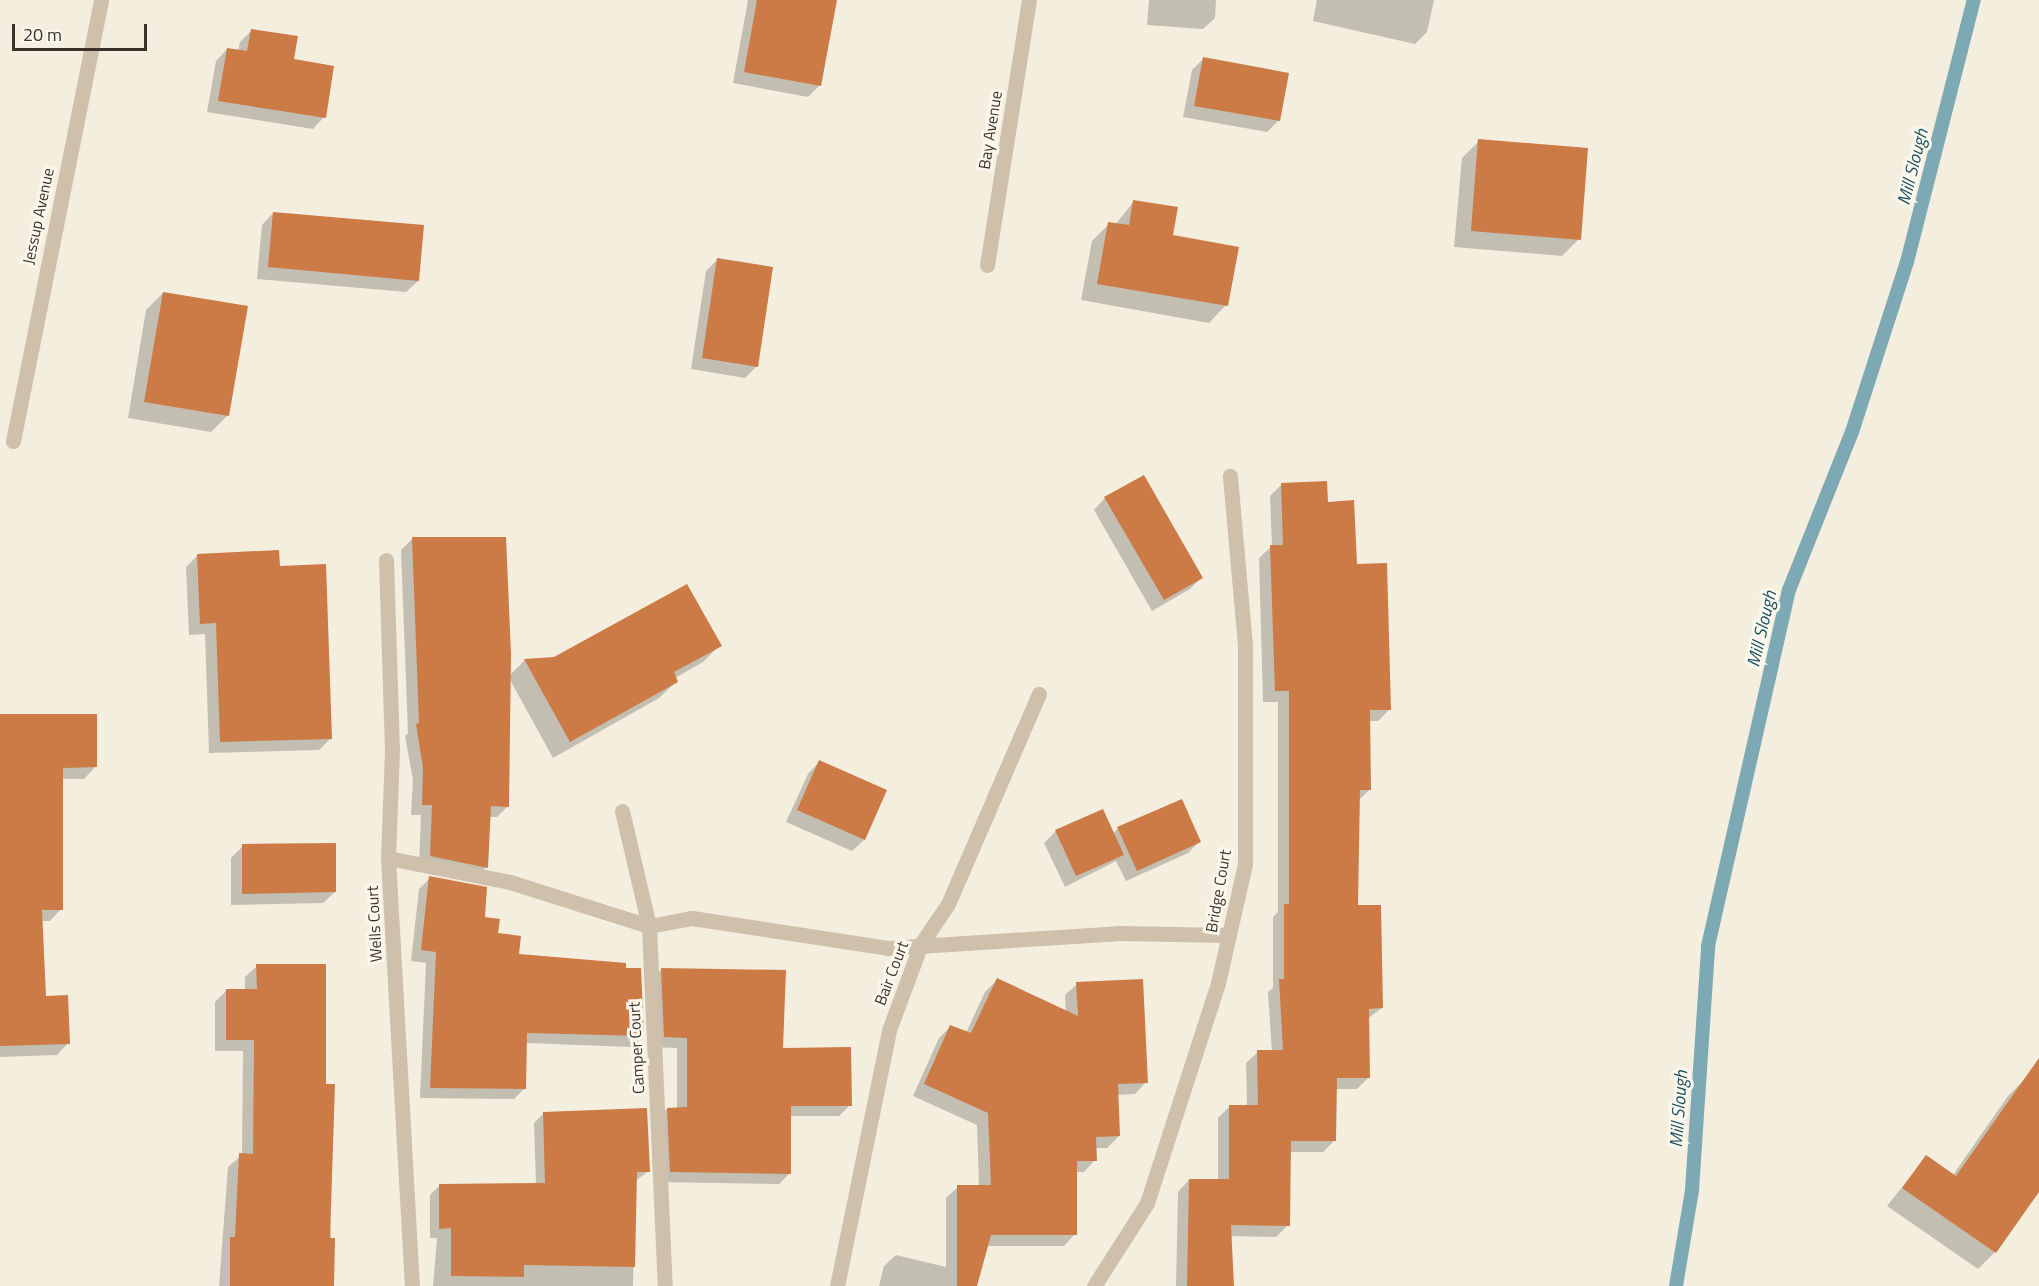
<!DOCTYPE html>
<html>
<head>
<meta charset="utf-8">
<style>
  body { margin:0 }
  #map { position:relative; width:2039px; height:1286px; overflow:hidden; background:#f4eedf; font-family:"Titillium Web",sans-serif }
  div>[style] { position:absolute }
  .shadow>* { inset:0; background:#0003 }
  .stream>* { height:14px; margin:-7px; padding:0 7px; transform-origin:7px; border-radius:7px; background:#7ca9b3 }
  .building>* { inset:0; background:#cc7a46 }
  .street>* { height:15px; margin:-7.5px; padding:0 7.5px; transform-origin:7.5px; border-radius:7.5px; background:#cec0aa }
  span { translate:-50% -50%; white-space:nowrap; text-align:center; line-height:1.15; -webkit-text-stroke:6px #fbf7ed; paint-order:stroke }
  .street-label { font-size:16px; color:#3b322a }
  .water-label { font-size:18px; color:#1d515f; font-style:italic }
  .scale { position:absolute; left:12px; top:24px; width:135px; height:27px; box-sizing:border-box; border:3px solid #3b322a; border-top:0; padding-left:8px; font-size:18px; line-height:21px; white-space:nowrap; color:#3b322a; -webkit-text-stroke:4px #fbf7ed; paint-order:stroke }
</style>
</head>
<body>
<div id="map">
  <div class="shadow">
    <div style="clip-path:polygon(748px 0,835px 0,820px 85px,808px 97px,733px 83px)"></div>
    <div style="clip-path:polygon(1149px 0,1216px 0,1215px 18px,1203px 29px,1147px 25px)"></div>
    <div style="clip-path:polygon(1317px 0,1434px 0,1427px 32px,1415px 44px,1313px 21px)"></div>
    <div style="clip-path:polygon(252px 30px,292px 61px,324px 117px,313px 129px,207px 112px,216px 61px,227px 49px,238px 51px,240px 42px)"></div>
    <div style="clip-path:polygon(1203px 59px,1279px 120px,1267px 132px,1183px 117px,1192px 70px)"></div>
    <div style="clip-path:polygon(1479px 141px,1579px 239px,1562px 256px,1454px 247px,1462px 158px)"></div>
    <div style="clip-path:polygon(1134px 201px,1172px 236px,1226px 305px,1209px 323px,1081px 300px,1092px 241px,1109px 224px,1115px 225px)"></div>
    <div style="clip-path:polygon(273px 213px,418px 281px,406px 292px,257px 279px,262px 225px)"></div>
    <div style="clip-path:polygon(717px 260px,757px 366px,745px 378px,691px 369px,706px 271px)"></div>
    <div style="clip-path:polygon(163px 293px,228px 415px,211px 432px,128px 418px,146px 310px)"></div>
    <div style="clip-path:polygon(1282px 484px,1327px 503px,1355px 565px,1390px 709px,1378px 721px,1369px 721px,1369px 790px,1358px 801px,1356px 906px,1382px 1008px,1367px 1019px,1368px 1078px,1357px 1089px,1335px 1089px,1335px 1140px,1323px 1152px,1290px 1152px,1288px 1225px,1276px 1237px,1230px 1236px,1232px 1286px,1176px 1286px,1178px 1192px,1189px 1180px,1218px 1180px,1218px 1118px,1230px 1106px,1247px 1106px,1246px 1063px,1258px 1052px,1272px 1052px,1268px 992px,1273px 988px,1273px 917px,1278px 912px,1278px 702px,1263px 702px,1259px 558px,1272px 546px,1270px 496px)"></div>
    <div style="clip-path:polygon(1105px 498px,1201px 578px,1190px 589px,1152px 611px,1094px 510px)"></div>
    <div style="clip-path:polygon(412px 539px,509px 676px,525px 660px,720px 645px,703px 662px,675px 678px,677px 681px,659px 698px,553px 758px,509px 678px,508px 806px,497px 817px,489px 817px,486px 867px,475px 878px,419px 867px,421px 815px,411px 815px,413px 780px,405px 736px,408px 733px,401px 550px)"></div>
    <div style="clip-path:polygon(198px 555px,278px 568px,331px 738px,319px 750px,209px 753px,205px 634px,189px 635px,186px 567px)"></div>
    <div style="clip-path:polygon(0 715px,95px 767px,84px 779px,61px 779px,61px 909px,50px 921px,41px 921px,44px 998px,68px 1043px,57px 1055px,0 1057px)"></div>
    <div style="clip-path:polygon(819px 762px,885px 791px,864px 840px,852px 851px,786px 822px,808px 774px)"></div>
    <div style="clip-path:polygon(1118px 828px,1199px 842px,1188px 853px,1126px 881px,1116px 861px,1065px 887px,1044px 843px,1056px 831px,1113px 834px)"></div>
    <div style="clip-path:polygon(243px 846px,335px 892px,323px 903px,231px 905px,231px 858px)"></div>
    <div style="clip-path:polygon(430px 878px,483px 918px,517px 956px,643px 1036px,632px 1047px,526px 1043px,525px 1088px,514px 1099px,420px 1098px,426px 963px,411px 961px,419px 889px)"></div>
    <div style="clip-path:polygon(257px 966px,324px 1086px,333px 1286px,219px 1286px,228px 1167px,242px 1155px,243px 1051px,215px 1051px,215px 1002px,227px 990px,245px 990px,245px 977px)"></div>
    <div style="clip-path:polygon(661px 970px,782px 1049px,850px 1105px,839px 1116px,790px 1116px,790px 1173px,779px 1184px,659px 1182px,657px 1120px,667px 1109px,677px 1109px,677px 1048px,653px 1047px,650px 981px)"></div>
    <div style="clip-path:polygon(997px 980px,1066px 1012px,1065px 995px,1077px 984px,1146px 1082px,1135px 1094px,1117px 1095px,1119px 1136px,1107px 1148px,1095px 1148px,1095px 1160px,1084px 1172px,1076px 1172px,1075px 1234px,1064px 1246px,986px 1246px,976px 1286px,879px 1286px,884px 1266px,896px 1255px,946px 1267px,946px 1198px,958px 1187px,979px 1187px,977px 1125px,913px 1096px,939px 1038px,951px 1026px,966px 1033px,985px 992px)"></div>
    <div style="clip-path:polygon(2025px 1079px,2039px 1088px,2039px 1189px,1995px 1252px,1978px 1269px,1887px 1206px,1926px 1157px,1953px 1175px,2008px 1096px)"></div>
    <div style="clip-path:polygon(543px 1114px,649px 1171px,635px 1181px,633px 1286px,433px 1286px,437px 1238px,430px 1238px,430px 1195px,440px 1185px,536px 1184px,534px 1123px)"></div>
  </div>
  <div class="stream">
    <div style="left:1676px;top:1286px;width:97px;rotate:-80.5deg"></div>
    <div style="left:1692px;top:1190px;width:245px;rotate:-86.2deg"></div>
    <div style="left:1708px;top:946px;width:365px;rotate:-77.2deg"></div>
    <div style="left:1789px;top:590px;width:170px;rotate:-68.3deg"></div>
    <div style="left:1852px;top:432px;width:179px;rotate:-72.1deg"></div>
    <div style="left:1907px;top:262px;width:270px;rotate:-75.7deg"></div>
  </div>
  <div class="building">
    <div style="clip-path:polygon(757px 0,837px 0,821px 86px,744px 72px)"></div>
    <div style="clip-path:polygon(251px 29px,298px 36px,294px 59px,334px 66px,326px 118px,218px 101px,227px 48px,247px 51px)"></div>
    <div style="clip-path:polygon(1203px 57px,1289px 73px,1280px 121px,1194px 106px)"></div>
    <div style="clip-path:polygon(1478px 139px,1588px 148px,1581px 240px,1471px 231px)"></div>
    <div style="clip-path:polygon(1133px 200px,1178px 207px,1173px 235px,1239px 247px,1228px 306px,1097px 284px,1108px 222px,1129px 225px)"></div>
    <div style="clip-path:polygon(273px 212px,424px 225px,419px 281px,268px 267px)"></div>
    <div style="clip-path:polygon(717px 258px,773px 267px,758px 367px,702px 358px)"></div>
    <div style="clip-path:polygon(163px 292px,248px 306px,229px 416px,144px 402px)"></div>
    <div style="clip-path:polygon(1144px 475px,1203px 578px,1164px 600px,1104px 497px)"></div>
    <div style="clip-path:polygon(1327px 481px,1328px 502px,1354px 500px,1357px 564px,1387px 563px,1391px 710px,1370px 710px,1371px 790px,1360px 790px,1358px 905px,1381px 905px,1383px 1008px,1369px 1009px,1370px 1078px,1337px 1078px,1336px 1141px,1291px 1141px,1290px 1226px,1231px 1225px,1234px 1286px,1187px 1286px,1189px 1179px,1229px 1179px,1229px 1105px,1258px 1105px,1257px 1050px,1283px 1050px,1279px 979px,1284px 979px,1284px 904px,1289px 904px,1289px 691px,1275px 691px,1270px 545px,1283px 545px,1281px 483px)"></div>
    <div style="clip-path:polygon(412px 537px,506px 537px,511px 654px,509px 807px,491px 806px,488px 868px,430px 856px,432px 805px,422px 805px,423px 768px,416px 724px,419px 723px)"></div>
    <div style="clip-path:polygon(279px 550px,280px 566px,326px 564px,332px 739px,220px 742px,216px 623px,200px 624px,197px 554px)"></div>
    <div style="clip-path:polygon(687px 584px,722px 646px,674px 672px,678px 682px,570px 742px,524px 659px,554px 657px)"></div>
    <div style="clip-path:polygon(0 714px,97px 714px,97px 767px,63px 768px,63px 910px,42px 910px,46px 996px,68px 995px,70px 1044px,0 1046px)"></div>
    <div style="clip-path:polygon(819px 760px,887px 790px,865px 840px,797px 810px)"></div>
    <div style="clip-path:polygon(1182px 799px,1201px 842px,1137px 871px,1117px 827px)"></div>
    <div style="clip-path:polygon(1103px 809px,1124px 855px,1076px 876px,1055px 830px)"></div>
    <div style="clip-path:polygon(336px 843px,336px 892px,242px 894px,242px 844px)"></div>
    <div style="clip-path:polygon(429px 876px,487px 887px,485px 917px,500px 919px,498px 933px,521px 936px,519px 954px,626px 963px,626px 968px,641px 968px,644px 1036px,527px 1033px,526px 1089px,430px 1088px,436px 952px,421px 950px)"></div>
    <div style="clip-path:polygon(256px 964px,326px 964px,326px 1084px,335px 1084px,330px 1238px,335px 1238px,334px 1286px,230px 1286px,230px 1237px,235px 1237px,239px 1153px,253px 1154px,254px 1040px,226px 1040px,226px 989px,257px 989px)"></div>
    <div style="clip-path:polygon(661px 968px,786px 970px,783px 1048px,851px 1047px,852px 1106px,791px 1106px,791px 1174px,670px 1172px,667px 1108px,687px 1107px,687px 1038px,664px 1037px)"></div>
    <div style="clip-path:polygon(997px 978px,1078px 1016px,1076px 982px,1143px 979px,1148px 1083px,1118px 1084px,1120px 1136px,1096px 1137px,1097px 1161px,1077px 1161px,1077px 1235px,991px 1235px,977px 1286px,957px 1286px,957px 1185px,991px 1185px,988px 1113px,924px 1084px,950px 1025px,971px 1033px)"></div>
    <div style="clip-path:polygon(2039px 1058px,2039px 1192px,1996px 1253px,1902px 1188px,1926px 1155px,1956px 1176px)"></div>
    <div style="clip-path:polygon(647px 1108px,650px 1172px,637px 1172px,635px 1267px,524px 1265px,524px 1277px,451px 1276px,451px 1228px,439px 1229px,439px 1184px,545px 1183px,543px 1112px)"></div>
  </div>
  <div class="street">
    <div style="left:987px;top:265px;width:268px;rotate:-81deg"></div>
    <div style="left:13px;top:441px;width:450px;rotate:-78.7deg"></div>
    <div style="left:386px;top:560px;width:190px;rotate:88.2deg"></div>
    <div style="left:392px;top:750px;width:108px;rotate:92.1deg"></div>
    <div style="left:388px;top:858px;width:429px;rotate:86.8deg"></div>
    <div style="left:622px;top:811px;width:118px;rotate:76.8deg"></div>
    <div style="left:649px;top:926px;width:360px;rotate:87.5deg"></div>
    <div style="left:388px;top:858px;width:124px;rotate:11.1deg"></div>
    <div style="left:510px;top:882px;width:146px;rotate:17.6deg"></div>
    <div style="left:649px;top:926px;width:44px;rotate:-10.5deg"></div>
    <div style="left:692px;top:918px;width:198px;rotate:8.7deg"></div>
    <div style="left:888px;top:948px;width:230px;rotate:-3.7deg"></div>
    <div style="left:1118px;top:933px;width:111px;rotate:1deg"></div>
    <div style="left:837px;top:1286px;width:261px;rotate:-78.5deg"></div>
    <div style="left:889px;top:1030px;width:92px;rotate:-69.6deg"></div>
    <div style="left:921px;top:944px;width:48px;rotate:-56deg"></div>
    <div style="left:948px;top:904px;width:229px;rotate:-66.6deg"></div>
    <div style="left:1094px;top:1286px;width:98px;rotate:-57.4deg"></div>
    <div style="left:1147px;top:1203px;width:231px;rotate:-72.1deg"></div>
    <div style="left:1218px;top:983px;width:122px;rotate:-77.2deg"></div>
    <div style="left:1245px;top:864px;width:219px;rotate:-90deg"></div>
    <div style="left:1245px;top:645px;width:170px;rotate:-95.1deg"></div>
  </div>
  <div class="street-label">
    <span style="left:990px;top:130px;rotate:-81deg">Bay Avenue</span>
    <span style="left:38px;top:216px;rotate:-78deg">Jessup Avenue</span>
    <span style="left:1218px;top:891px;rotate:-80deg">Bridge Court</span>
    <span style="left:374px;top:924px;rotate:-93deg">Wells Court</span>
    <span style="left:891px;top:973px;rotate:-69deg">Bair Court</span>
    <span style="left:636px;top:1048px;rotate:-93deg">Camper Court</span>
  </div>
  <div class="water-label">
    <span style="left:1913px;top:167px;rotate:-76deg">Mill Slough</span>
    <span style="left:1762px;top:629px;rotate:-77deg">Mill Slough</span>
    <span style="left:1679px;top:1109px;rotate:-86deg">Mill Slough</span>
  </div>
  <div class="scale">20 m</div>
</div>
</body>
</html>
